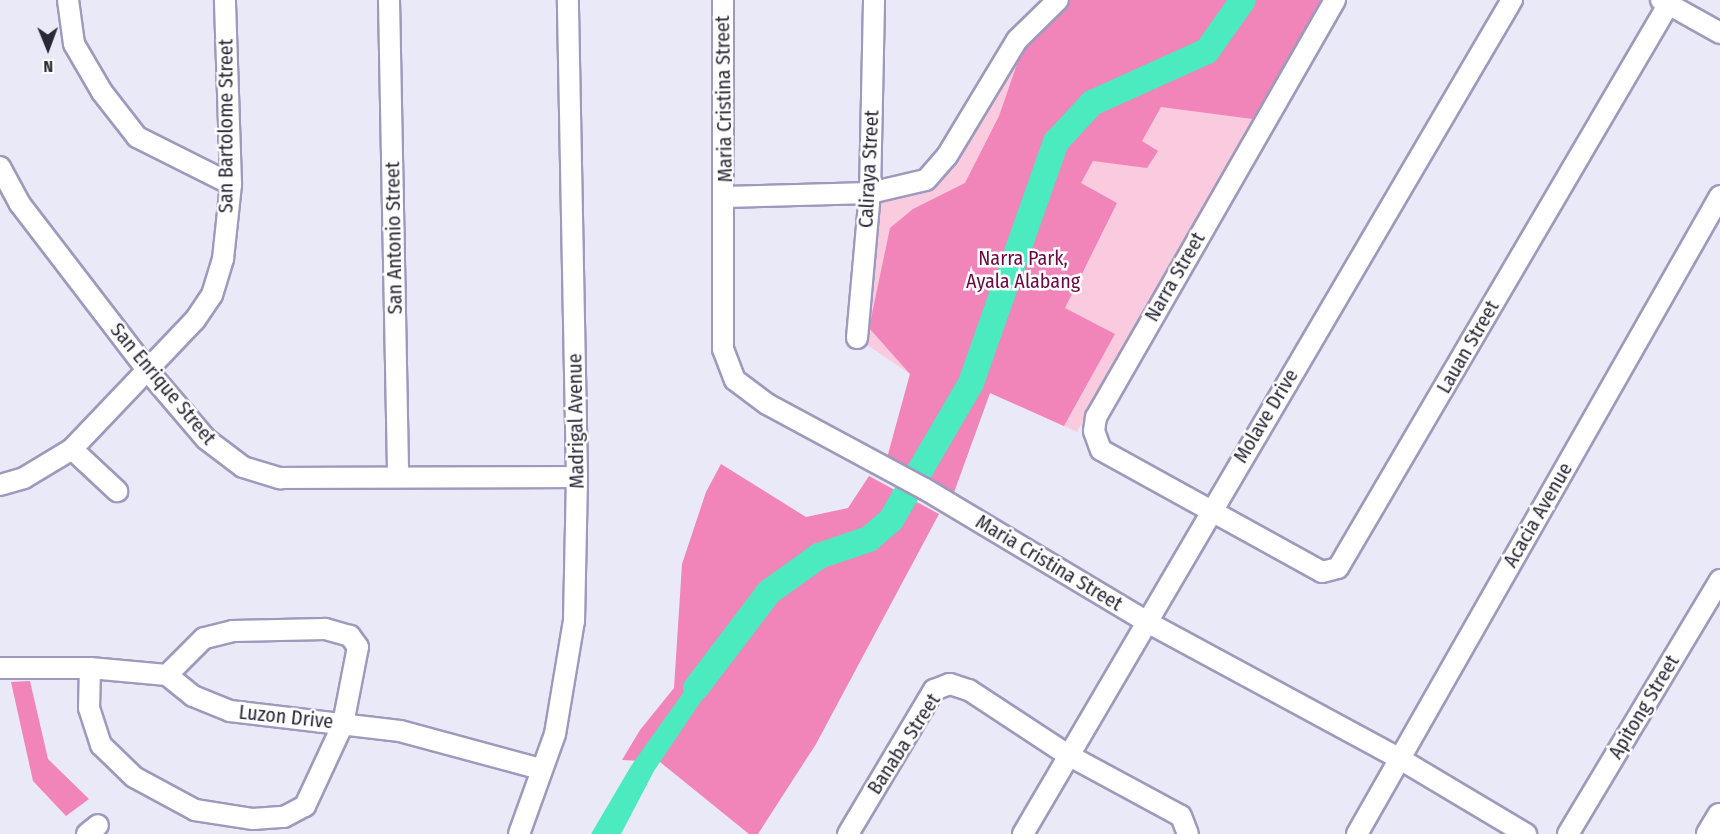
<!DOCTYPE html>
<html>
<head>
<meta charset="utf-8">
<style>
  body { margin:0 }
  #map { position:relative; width:1720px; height:834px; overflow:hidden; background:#eae9f8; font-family:"Fira Sans Condensed",sans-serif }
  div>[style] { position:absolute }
  .green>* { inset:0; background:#facadf }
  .forest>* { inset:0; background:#f184b9 }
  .water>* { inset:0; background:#4bebbf }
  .river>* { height:26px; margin:-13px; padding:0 13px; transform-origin:13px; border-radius:13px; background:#4bebbf }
  .roads { filter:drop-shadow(2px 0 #9e9abe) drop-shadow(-2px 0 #9e9abe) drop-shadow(0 2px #9e9abe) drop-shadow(0 -2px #9e9abe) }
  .minor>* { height:20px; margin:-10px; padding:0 10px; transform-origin:10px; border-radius:10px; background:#fff }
  .major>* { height:24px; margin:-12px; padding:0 12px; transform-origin:12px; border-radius:12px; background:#fff }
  span { translate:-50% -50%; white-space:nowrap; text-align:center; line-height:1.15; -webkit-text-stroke:5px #fff; paint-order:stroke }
  .street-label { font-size:20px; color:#2b2937 }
  .park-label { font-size:20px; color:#6d0845 }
  .north { position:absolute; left:18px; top:18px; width:60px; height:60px; -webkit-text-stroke:4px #fff; paint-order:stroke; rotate:179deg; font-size:16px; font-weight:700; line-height:24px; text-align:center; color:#2b2937 }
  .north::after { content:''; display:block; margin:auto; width:21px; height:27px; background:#2b2937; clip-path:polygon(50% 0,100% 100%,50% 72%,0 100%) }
</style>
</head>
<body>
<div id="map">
  <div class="green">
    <div style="clip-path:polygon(1330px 0,1077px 432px,990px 393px,953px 495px,887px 458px,910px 374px,857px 338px,872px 193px,926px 181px,1024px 44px)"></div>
  </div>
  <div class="forest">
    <div style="clip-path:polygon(1066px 0,1330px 0,1260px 120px,1161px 107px,1142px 141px,1158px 151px,1147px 168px,1093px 161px,1081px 183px,1117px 203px,1065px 308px,1115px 334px,1064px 426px,990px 393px,953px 495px,887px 458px,910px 374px,869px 328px,890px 228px,913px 209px,965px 183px,999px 116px,1024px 44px)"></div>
    <div style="clip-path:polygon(721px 464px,806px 517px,848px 508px,869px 476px,939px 514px,816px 744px,758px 834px,749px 834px,660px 762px,622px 760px,640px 730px,674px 688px,682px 564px,706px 492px)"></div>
    <div style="clip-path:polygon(30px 681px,48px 759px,89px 799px,66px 816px,33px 781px,11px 682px)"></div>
  </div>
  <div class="water">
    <div style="clip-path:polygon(710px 655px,724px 667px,654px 771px,621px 834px,591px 834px,631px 766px)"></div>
  </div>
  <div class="river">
    <div style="left:696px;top:688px;width:121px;rotate:-52.8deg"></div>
    <div style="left:769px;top:592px;width:62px;rotate:-35.8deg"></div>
    <div style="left:819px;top:556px;width:53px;rotate:-18.8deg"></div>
    <div style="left:869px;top:539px;width:29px;rotate:-41deg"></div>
    <div style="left:891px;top:520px;width:159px;rotate:-59.7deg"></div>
    <div style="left:971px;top:383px;width:256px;rotate:-70.6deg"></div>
    <div style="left:1056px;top:142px;width:53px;rotate:-47.3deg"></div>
    <div style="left:1092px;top:103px;width:126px;rotate:-24.3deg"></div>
    <div style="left:1207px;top:51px;width:62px;rotate:-54.8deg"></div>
  </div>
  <div class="roads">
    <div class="minor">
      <div style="left:68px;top:0;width:44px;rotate:82.2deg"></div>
      <div style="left:74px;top:44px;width:56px;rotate:59.7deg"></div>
      <div style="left:102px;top:92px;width:57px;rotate:52.1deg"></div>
      <div style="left:137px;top:137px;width:105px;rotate:26.6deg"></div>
      <div style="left:389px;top:0;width:476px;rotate:88.9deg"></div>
      <div style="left:723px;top:0;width:349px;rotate:90deg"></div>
      <div style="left:723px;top:349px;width:33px;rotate:69deg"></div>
      <div style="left:735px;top:380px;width:40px;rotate:37deg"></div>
      <div style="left:767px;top:404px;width:179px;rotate:28.3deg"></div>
      <div style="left:925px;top:489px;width:259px;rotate:30.9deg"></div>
      <div style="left:1147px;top:622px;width:288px;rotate:28.4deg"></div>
      <div style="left:1400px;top:759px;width:147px;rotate:30.8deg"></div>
      <div style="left:1335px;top:0;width:481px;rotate:119.8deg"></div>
      <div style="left:1096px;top:417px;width:14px;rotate:98deg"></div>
      <div style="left:1094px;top:431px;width:20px;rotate:70deg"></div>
      <div style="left:1101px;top:450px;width:252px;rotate:28.9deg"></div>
      <div style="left:1322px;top:572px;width:16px;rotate:-14deg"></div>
      <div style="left:1338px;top:568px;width:658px;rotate:-59.62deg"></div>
      <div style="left:1661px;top:0;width:68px;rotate:29.2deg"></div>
      <div style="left:0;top:167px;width:42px;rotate:61.6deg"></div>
      <div style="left:20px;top:204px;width:210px;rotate:52.5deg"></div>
      <div style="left:148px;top:371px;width:89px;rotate:49.5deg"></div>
      <div style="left:206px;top:439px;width:46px;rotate:37.1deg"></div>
      <div style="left:243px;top:467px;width:39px;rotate:17deg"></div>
      <div style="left:280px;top:478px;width:297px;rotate:-0.2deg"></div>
      <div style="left:725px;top:197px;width:145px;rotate:-1.6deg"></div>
      <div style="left:870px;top:193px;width:57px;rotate:-13.1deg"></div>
      <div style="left:926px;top:180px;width:32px;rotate:-49deg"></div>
      <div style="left:947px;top:156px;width:135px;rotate:-58.9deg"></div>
      <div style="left:1017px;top:40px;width:57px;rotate:-44.3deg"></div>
      <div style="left:857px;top:338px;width:146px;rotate:-84.9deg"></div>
      <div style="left:870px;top:193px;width:193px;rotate:-88.8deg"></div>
      <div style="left:72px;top:449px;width:62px;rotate:43deg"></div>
      <div style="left:0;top:485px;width:25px;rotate:-16deg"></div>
      <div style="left:24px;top:478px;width:56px;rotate:-31.1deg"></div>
      <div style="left:72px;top:449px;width:178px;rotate:-46.4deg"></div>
      <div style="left:195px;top:320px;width:30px;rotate:-56deg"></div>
      <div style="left:212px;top:295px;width:38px;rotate:-73deg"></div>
      <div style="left:223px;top:259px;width:75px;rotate:-83.9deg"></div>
      <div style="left:231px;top:184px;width:184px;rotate:-91.9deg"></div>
      <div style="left:0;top:668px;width:90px"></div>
      <div style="left:90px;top:668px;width:77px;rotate:5.2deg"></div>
      <div style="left:167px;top:675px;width:33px;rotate:39deg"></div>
      <div style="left:193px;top:696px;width:40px;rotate:22deg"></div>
      <div style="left:230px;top:711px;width:171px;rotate:6.7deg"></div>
      <div style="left:400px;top:731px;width:146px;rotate:15.1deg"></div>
      <div style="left:90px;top:668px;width:40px;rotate:91.4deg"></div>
      <div style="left:89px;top:708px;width:39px;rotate:72deg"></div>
      <div style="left:101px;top:745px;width:46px;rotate:44.1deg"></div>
      <div style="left:134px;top:777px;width:69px;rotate:28.4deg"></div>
      <div style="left:195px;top:810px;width:59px;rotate:8.8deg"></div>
      <div style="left:253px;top:819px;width:31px;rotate:-4deg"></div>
      <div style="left:284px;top:817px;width:24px;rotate:-28deg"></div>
      <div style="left:305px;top:806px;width:90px;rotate:-65.1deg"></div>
      <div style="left:343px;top:724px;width:78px;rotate:-79deg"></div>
      <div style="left:358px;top:647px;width:14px;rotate:-126deg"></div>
      <div style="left:350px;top:636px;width:26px;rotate:-164deg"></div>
      <div style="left:325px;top:629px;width:92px;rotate:178.8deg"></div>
      <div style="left:233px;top:631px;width:30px;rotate:166deg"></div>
      <div style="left:204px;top:638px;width:52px;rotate:135deg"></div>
      <div style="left:87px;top:834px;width:14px;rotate:-39deg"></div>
      <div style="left:519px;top:834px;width:106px;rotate:-70.2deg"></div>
      <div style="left:555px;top:734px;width:115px;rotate:-80.5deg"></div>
      <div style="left:574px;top:621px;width:144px;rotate:-88.8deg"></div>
      <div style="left:577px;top:477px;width:477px;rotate:-91.1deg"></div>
      <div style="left:848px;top:834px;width:168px;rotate:-59.2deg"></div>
      <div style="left:934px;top:690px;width:17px;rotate:-21deg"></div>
      <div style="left:950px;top:684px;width:20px;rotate:18deg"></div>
      <div style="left:969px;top:690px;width:118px;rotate:33.3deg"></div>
      <div style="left:1068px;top:755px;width:128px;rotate:28.4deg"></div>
      <div style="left:1181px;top:816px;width:19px;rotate:69deg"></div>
      <div style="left:1023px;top:834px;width:967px;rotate:-59.62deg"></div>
      <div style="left:1357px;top:834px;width:734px;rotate:-60.36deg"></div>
      <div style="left:1568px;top:834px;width:296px;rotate:-59.1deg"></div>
    </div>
    <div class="major">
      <div style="left:1709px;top:834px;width:21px;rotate:-59deg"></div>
    </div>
  </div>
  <div class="street-label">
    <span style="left:724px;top:99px;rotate:-91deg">Maria Cristina Street</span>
    <span style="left:226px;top:126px;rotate:-90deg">San Bartolome Street</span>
    <span style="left:869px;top:169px;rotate:-87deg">Caliraya Street</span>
    <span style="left:394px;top:238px;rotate:-91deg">San Antonio Street</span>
    <span style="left:1175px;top:277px;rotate:-60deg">Narra Street</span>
    <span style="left:1468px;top:347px;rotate:-60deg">Lauan Street</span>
    <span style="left:163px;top:384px;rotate:50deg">San Enrique Street</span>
    <span style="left:1266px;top:416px;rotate:-59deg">Molave Drive</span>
    <span style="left:576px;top:421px;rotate:-91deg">Madrigal Avenue</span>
    <span style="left:1538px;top:515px;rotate:-60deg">Acacia Avenue</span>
    <span style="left:1049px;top:563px;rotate:31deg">Maria Cristina Street</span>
    <span style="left:1644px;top:707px;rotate:-59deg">Apitong Street</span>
    <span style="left:286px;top:717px;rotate:6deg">Luzon Drive</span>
    <span style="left:904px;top:744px;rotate:-57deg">Banaba Street</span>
  </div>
  <div class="park-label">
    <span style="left:1023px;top:270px">Narra Park,<br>Ayala Alabang</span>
  </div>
  <div class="north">N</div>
</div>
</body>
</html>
